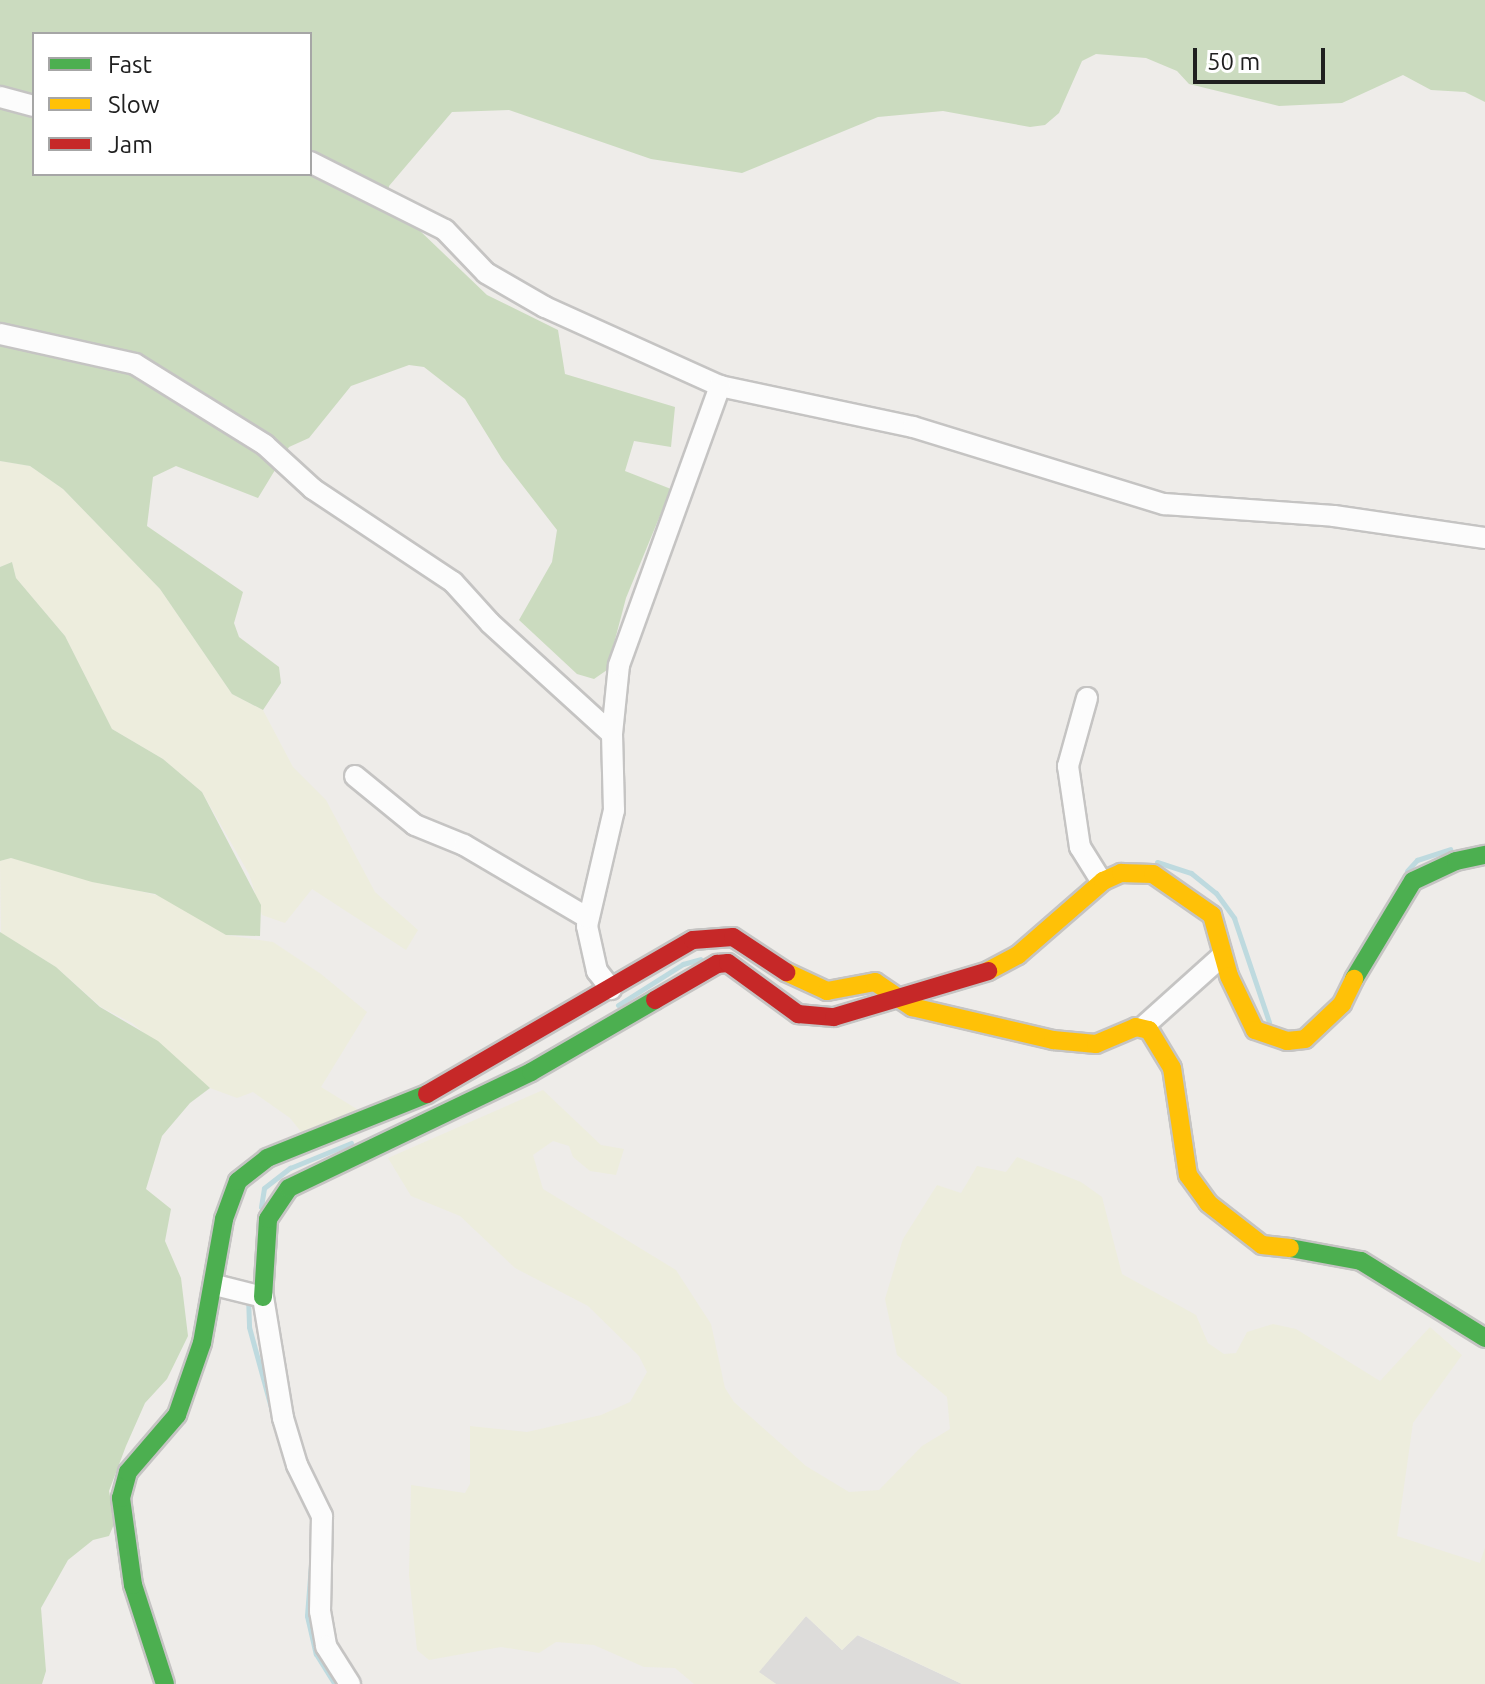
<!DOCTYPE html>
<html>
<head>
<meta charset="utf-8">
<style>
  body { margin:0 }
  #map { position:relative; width:1485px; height:1684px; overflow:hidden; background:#eeece9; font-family:Ubuntu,sans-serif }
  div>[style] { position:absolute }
  .residential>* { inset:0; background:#dddcda }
  .farmland>* { inset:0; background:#ededdd }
  .forest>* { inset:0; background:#cbdbbf }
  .stream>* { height:5px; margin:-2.5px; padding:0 2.5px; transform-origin:2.5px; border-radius:2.5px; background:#bedadf }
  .roads { filter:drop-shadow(2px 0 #c5c4c3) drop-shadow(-2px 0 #c5c4c3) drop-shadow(0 2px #c5c4c3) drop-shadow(0 -2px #c5c4c3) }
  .street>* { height:20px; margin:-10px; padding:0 10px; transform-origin:10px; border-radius:10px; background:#fcfcfc }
  .fast>* { height:18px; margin:-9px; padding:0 9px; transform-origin:9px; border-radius:9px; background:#4caf50 }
  .slow>* { height:18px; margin:-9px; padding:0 9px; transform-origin:9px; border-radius:9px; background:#ffc107 }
  .jam>* { height:18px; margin:-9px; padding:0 9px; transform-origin:9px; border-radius:9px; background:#c62828 }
  span { translate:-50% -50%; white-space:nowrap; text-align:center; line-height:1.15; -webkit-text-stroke:8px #fff; paint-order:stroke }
  .legend { position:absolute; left:32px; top:32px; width:280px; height:144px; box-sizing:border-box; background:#fff; border:2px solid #a6a6a6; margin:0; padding:10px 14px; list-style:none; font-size:24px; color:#202020 }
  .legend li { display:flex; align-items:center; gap:16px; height:40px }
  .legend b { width:40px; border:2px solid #a6a6a6 }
  .scale { position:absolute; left:1193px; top:48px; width:132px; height:36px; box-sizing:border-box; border:4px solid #202020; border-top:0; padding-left:10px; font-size:24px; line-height:28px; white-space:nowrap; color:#202020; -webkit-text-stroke:6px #fff; paint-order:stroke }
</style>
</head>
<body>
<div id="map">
  <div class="residential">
    <div style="clip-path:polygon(806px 1616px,842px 1650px,857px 1635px,962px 1684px,776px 1684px,758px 1672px)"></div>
  </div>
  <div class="farmland">
    <div style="clip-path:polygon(0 461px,30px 466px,63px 489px,160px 589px,232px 694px,263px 710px,293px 767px,326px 800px,375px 892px,418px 930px,406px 950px,312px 889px,285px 923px,262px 915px,249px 874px,202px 792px,163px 759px,112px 729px,65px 636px,16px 578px,12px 562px,0 567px)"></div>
    <div style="clip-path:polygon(11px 858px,171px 899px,226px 935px,273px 942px,321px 974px,367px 1012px,321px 1087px,360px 1111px,302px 1133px,290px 1118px,253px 1092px,237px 1098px,210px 1088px,132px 1023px,101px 1007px,56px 967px,1px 933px,0 861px)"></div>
    <div style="clip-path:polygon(543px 1090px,601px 1145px,624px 1149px,616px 1175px,590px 1171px,573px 1157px,569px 1146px,553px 1141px,533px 1155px,543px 1189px,676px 1270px,711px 1324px,725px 1388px,734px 1402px,806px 1466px,849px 1492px,879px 1490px,922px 1446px,950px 1429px,947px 1397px,897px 1355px,885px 1299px,903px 1239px,937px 1185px,961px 1193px,977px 1166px,1006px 1172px,1017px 1157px,1081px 1182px,1102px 1197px,1122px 1274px,1196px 1315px,1208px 1343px,1224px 1354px,1236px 1353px,1247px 1332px,1273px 1324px,1296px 1329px,1380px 1381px,1430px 1327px,1462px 1355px,1413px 1423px,1397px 1536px,1480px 1563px,1485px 1547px,1485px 1684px,962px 1684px,858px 1635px,842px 1650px,806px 1616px,759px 1672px,776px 1684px,694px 1684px,675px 1668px,644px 1667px,594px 1645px,556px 1642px,539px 1653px,501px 1647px,429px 1660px,417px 1650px,409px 1575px,411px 1485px,465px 1493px,470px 1484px,470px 1426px,527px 1432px,601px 1415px,630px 1402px,647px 1372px,639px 1356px,588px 1306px,515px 1268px,460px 1216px,411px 1196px,388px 1158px)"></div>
  </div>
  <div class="forest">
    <div style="clip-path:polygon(evenodd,0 0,1485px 0,1485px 102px,1465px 92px,1431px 90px,1403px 75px,1342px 103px,1279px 106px,1189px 84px,1177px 71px,1146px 58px,1096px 54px,1082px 61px,1059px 113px,1045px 125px,1030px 127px,943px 111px,878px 117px,742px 173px,651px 159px,509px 110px,452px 112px,389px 186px,387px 209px,417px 228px,487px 295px,558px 330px,565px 374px,675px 407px,671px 447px,634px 441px,625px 471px,671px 489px,626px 598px,607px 670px,594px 679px,577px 674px,519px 620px,552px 562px,557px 530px,502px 459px,465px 399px,424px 367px,409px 365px,351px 386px,309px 438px,289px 447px,258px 498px,176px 466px,153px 477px,147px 526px,243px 592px,234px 623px,239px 637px,279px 667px,281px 683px,263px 710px,232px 694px,160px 589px,63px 489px,30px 466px,0 461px,0 0,34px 34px,310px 34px,310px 174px,34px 174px,34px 34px)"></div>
    <div style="clip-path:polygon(12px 562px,16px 578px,65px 636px,112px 729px,163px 759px,202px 792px,261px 905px,260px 936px,226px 935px,155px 894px,92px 882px,11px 858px,0 861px,0 567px)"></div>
    <div style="clip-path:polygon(0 932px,56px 967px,100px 1007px,158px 1041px,210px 1088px,190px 1103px,162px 1136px,146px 1189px,171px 1209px,165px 1241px,181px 1278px,188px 1336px,167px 1379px,145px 1403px,126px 1446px,109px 1491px,115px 1522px,109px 1536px,93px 1540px,68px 1560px,41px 1608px,46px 1671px,42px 1684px,0 1684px)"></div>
  </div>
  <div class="stream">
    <div style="left:1157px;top:862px;width:36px;rotate:18deg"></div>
    <div style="left:1191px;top:873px;width:32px;rotate:39deg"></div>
    <div style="left:1216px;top:893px;width:31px;rotate:54deg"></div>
    <div style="left:1234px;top:918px;width:110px;rotate:71.4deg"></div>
    <div style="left:1407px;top:871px;width:15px;rotate:-48deg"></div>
    <div style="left:1417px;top:860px;width:35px;rotate:-18deg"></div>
    <div style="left:618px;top:1005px;width:77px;rotate:-32.2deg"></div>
    <div style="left:683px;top:964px;width:18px;rotate:-16deg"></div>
    <div style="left:261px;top:1207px;width:19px;rotate:-81deg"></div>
    <div style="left:264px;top:1188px;width:33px;rotate:-38deg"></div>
    <div style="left:290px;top:1168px;width:66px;rotate:-22.3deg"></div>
    <div style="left:248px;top:1296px;width:31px;rotate:88deg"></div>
    <div style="left:249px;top:1327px;width:91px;rotate:74.7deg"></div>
    <div style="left:312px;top:1552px;width:64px;rotate:94.5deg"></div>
    <div style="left:307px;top:1616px;width:39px;rotate:77deg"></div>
    <div style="left:316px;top:1654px;width:36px;rotate:58deg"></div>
  </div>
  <div class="roads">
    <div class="street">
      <div style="left:0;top:97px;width:35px;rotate:15deg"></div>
      <div style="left:310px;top:162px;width:151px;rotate:26.7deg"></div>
      <div style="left:445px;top:230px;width:59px;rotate:46.4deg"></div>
      <div style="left:486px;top:273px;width:68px;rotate:30deg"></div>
      <div style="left:545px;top:307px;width:192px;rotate:24.3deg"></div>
      <div style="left:720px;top:386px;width:197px;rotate:12deg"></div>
      <div style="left:913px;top:427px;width:263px;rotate:17.1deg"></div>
      <div style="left:1164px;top:504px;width:170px;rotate:4deg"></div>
      <div style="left:1334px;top:516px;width:153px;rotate:8.3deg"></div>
      <div style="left:0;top:334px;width:138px;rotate:12.5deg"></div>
      <div style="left:135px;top:364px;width:153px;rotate:31.9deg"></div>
      <div style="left:265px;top:445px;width:65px;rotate:42.5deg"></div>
      <div style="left:313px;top:489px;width:168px;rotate:33.6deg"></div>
      <div style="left:453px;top:582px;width:55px;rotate:47.9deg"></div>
      <div style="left:490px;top:623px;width:165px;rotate:42.3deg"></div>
      <div style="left:612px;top:734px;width:76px;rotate:88.5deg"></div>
      <div style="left:614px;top:810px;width:119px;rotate:103.1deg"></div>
      <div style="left:587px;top:926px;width:46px;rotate:77.5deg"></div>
      <div style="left:597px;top:971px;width:23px;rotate:52deg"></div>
      <div style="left:1087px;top:698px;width:71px;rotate:105.6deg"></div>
      <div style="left:1068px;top:766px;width:82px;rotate:81.6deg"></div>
      <div style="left:1080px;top:847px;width:36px;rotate:58deg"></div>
      <div style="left:612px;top:734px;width:69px;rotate:-84.2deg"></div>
      <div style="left:619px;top:665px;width:297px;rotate:-70.1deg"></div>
      <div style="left:355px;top:776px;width:77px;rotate:39.2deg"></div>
      <div style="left:415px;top:825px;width:53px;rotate:22.2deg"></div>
      <div style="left:464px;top:845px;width:144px;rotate:30.5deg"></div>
      <div style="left:1143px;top:1027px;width:106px;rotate:-41.9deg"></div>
      <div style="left:215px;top:1285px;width:49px;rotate:14deg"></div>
      <div style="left:263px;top:1297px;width:123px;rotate:80.6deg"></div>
      <div style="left:283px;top:1418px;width:49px;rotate:73.4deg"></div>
      <div style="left:297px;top:1465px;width:57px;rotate:63.9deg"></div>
      <div style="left:322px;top:1516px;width:95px;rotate:91.2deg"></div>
      <div style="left:320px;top:1611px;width:36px;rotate:80deg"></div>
      <div style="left:326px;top:1646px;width:45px;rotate:57.7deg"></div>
    </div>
    <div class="fast">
      <div style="left:1354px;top:979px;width:114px;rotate:-59deg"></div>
      <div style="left:1413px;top:881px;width:47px;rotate:-24.9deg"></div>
      <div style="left:1456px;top:861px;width:30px;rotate:-12deg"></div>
      <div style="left:1290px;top:1248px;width:72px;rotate:10.4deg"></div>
      <div style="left:1361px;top:1261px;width:146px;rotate:31.8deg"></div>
      <div style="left:263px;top:1297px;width:78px;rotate:-86.3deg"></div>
      <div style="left:268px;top:1219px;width:37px;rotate:-56deg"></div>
      <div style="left:289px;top:1188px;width:268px;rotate:-25.6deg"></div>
      <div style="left:531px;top:1072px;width:143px;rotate:-30.1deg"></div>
      <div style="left:165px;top:1684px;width:104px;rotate:-107.9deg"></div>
      <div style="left:133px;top:1585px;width:88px;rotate:-97.9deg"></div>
      <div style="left:121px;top:1498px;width:27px;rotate:-75deg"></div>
      <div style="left:128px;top:1472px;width:75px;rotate:-49.3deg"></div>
      <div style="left:177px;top:1415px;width:76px;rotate:-70.9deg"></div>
      <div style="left:202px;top:1343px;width:126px;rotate:-79.9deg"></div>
      <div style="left:224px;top:1219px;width:40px;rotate:-69.8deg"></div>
      <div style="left:238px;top:1181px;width:37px;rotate:-38deg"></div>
      <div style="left:267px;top:1158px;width:172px;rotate:-21.8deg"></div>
    </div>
    <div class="slow">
      <div style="left:988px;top:971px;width:34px;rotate:-28deg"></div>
      <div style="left:1018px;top:955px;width:113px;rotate:-41deg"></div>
      <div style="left:1103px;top:881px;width:20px;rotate:-24deg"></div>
      <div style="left:1121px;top:873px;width:32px;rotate:2deg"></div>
      <div style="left:1153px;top:874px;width:72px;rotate:34.8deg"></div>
      <div style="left:1212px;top:915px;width:63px;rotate:74.4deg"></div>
      <div style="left:1229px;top:976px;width:60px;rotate:64.3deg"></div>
      <div style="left:1255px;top:1030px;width:34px;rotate:19deg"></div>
      <div style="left:1287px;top:1041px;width:18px;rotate:-6deg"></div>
      <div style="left:1305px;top:1039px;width:51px;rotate:-43.4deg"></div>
      <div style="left:1342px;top:1004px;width:28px;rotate:-64deg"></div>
      <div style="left:786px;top:972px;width:45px;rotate:24.9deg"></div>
      <div style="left:827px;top:991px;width:49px;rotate:-10.6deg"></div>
      <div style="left:875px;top:982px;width:45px;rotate:34deg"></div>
      <div style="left:912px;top:1007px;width:145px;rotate:13.2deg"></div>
      <div style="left:1053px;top:1040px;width:43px;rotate:5.3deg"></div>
      <div style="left:1096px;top:1044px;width:43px;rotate:-23deg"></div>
      <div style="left:1136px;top:1027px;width:13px;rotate:13deg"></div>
      <div style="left:1149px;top:1030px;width:44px;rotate:58.8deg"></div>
      <div style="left:1172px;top:1068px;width:108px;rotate:81.5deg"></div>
      <div style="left:1188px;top:1175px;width:34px;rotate:54deg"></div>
      <div style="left:1208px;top:1203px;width:68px;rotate:37.9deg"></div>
      <div style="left:1262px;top:1245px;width:28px;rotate:6deg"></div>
    </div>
    <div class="jam">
      <div style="left:655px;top:1000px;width:72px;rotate:-30.1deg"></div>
      <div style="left:717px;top:964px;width:11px;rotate:-5deg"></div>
      <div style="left:728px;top:963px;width:87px;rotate:36.1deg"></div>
      <div style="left:798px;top:1014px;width:36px;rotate:5deg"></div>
      <div style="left:834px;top:1017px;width:161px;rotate:-16.6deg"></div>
      <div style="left:427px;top:1094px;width:307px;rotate:-30.1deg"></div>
      <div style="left:693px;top:940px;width:40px;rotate:-4.3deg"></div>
      <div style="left:733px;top:937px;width:64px;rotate:33.4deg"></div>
    </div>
  </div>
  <ul class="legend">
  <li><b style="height:10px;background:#4caf50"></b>Fast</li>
  <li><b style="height:10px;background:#ffc107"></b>Slow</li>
  <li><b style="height:10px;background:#c62828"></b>Jam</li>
  </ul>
  <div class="scale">50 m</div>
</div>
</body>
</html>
